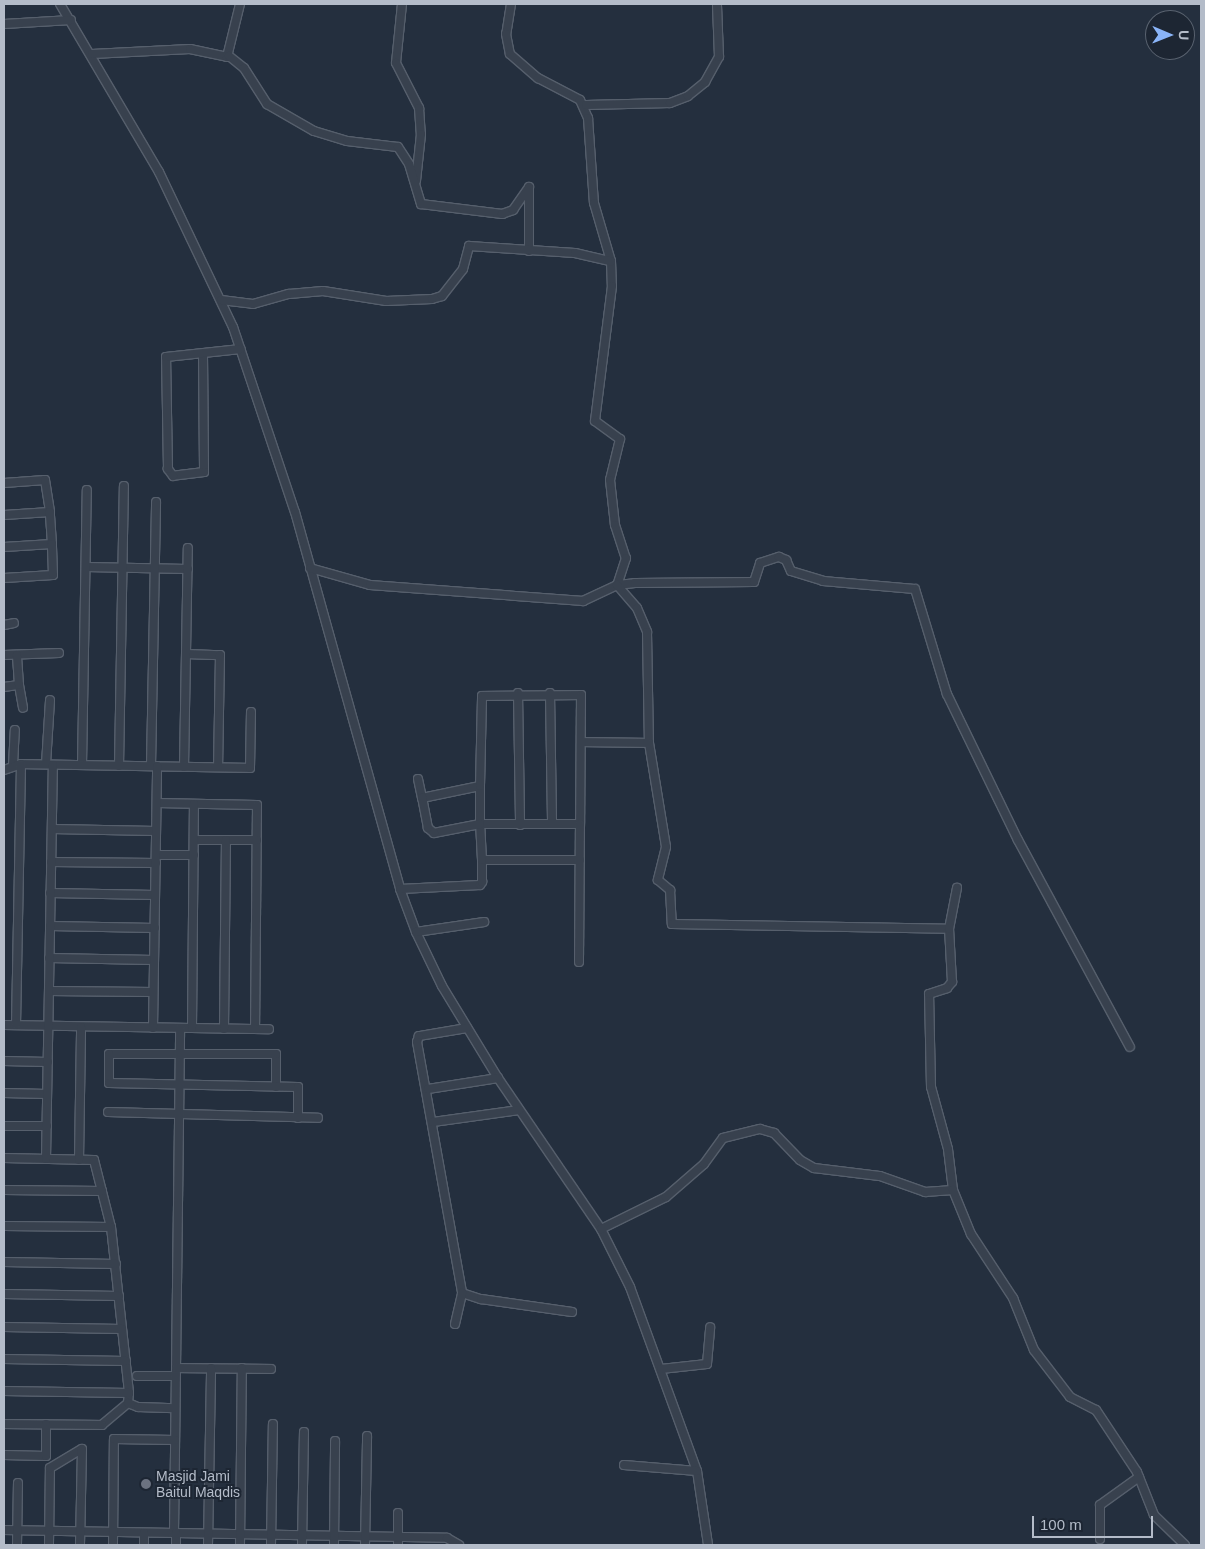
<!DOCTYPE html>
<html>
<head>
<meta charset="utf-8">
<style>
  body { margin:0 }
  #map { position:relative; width:1205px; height:1549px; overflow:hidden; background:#242f3e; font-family:Helvetica,sans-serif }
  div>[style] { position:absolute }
  .roads { filter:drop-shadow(1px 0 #565f6c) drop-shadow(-1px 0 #565f6c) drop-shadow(0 1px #565f6c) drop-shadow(0 -1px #565f6c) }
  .minor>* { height:8px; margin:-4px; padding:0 4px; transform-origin:4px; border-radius:4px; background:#38414e }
  .dots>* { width:14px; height:14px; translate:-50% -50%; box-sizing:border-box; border:2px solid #1d2633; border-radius:50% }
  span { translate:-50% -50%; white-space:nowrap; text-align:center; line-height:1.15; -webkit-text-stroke:4px #1d2633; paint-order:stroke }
  .poi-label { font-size:14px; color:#b4bcc9 }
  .left { translate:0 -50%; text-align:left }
  .frame { position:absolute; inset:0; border:5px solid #b4bcc9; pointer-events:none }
  .north { position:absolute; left:1145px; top:10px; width:50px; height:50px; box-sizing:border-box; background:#1d2633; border:1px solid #59626f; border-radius:50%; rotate:91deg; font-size:14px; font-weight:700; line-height:20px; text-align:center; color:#b4bcc9 }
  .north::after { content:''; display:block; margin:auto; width:18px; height:22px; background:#8ab4f8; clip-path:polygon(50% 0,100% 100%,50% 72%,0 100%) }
  .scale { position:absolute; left:1032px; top:1516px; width:121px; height:22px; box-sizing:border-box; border:2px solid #b4bcc9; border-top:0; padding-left:6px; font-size:15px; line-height:18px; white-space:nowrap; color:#b4bcc9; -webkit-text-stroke:4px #1d2633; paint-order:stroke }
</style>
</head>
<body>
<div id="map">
  <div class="roads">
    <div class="minor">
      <div style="left:60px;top:4px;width:195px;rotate:59.5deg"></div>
      <div style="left:159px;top:172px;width:172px;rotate:64.5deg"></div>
      <div style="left:233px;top:327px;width:195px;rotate:71.5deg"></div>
      <div style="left:295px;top:512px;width:391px;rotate:74.4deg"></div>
      <div style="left:400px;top:889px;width:46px;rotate:69.6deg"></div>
      <div style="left:416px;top:932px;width:60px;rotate:64.3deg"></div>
      <div style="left:442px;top:986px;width:108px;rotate:58.7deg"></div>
      <div style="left:498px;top:1078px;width:183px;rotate:55.7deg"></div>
      <div style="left:601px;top:1229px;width:65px;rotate:63.4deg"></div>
      <div style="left:630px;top:1287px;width:196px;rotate:70deg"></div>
      <div style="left:697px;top:1471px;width:75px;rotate:81.5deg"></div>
      <div style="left:402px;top:4px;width:59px;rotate:95.8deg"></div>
      <div style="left:396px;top:63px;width:51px;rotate:62.9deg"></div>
      <div style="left:419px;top:108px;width:26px;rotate:86deg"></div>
      <div style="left:421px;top:134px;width:47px;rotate:96.1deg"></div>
      <div style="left:511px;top:4px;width:30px;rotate:99deg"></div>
      <div style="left:506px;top:34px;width:20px;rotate:79deg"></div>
      <div style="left:510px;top:54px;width:37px;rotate:41deg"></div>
      <div style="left:538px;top:78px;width:47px;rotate:27.6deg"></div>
      <div style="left:580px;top:100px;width:20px;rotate:66deg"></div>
      <div style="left:588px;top:118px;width:85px;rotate:86deg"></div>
      <div style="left:594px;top:203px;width:60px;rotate:73.7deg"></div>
      <div style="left:611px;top:261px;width:25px;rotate:88deg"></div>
      <div style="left:612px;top:286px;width:136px;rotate:97.2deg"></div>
      <div style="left:595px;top:421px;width:31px;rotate:36deg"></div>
      <div style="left:620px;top:439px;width:42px;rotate:103.7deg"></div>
      <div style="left:610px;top:480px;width:45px;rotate:83.7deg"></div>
      <div style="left:615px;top:525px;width:35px;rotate:72deg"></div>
      <div style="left:626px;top:558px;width:28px;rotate:108deg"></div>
      <div style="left:4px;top:24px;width:67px;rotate:-3.4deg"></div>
      <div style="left:92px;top:54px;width:98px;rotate:-2.9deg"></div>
      <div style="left:190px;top:49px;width:38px;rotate:12deg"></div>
      <div style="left:227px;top:57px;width:55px;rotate:-76.2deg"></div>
      <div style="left:229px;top:56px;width:19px;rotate:39deg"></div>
      <div style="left:244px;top:68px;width:43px;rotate:57.4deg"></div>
      <div style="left:267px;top:104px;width:54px;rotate:29.9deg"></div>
      <div style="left:314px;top:131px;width:34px;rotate:17deg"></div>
      <div style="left:347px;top:141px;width:51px;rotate:6.7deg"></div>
      <div style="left:398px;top:147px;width:20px;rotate:57deg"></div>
      <div style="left:409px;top:164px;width:42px;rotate:73.3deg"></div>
      <div style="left:421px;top:204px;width:82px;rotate:7deg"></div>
      <div style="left:502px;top:214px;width:12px;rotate:-20deg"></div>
      <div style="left:513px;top:210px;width:28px;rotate:-55deg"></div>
      <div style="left:586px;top:105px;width:84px;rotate:-1.4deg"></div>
      <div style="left:670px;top:103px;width:19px;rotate:-21deg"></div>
      <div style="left:688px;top:96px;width:22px;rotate:-39deg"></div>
      <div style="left:705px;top:82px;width:29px;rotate:-61deg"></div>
      <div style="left:719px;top:57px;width:53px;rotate:-92.2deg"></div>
      <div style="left:529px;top:251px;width:64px;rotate:-90deg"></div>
      <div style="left:221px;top:300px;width:32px;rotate:7deg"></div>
      <div style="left:253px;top:304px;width:37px;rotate:-16deg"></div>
      <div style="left:289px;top:294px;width:34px;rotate:-5deg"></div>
      <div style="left:323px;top:291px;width:64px;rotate:9deg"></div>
      <div style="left:386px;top:301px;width:46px;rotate:-2.5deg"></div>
      <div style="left:432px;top:299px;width:10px;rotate:-17deg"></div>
      <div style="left:442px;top:296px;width:34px;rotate:-52deg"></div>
      <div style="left:463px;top:269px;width:24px;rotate:-75deg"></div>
      <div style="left:469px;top:246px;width:106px;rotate:3.8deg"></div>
      <div style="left:575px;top:253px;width:37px;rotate:13deg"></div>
      <div style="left:203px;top:354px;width:118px;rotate:89.5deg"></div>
      <div style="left:204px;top:472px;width:31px;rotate:173deg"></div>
      <div style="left:173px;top:476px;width:9px;rotate:-126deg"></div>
      <div style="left:168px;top:469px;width:112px;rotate:-91deg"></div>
      <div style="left:166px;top:357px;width:75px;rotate:-6.1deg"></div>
      <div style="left:4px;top:483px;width:41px;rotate:-4.2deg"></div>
      <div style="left:45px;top:480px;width:32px;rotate:81deg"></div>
      <div style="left:50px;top:512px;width:46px;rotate:176.3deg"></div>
      <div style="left:4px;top:547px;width:48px;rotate:-3.6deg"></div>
      <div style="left:52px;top:544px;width:32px;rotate:-94deg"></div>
      <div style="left:86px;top:567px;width:102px;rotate:1.1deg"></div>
      <div style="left:310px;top:568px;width:62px;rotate:15.8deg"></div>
      <div style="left:370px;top:585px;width:214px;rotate:4.3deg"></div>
      <div style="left:583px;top:601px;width:38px;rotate:-25deg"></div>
      <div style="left:617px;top:585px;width:18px;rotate:-6deg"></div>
      <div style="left:635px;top:583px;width:119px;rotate:-0.5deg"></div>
      <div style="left:754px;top:582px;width:20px;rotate:-72deg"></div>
      <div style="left:760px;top:563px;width:20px;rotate:-18deg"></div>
      <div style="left:779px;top:557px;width:8px;rotate:23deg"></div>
      <div style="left:786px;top:560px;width:12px;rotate:66deg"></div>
      <div style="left:791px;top:571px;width:34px;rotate:17deg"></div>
      <div style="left:823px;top:581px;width:92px;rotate:5deg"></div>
      <div style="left:915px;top:589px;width:110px;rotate:73.1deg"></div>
      <div style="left:947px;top:694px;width:162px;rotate:64.1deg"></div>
      <div style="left:1018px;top:840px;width:235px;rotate:61.6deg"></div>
      <div style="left:4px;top:578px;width:49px;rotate:-3.5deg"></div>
      <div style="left:53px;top:575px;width:31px;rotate:-92deg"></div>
      <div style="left:617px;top:585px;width:30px;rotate:49deg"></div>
      <div style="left:637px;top:608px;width:26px;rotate:67deg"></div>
      <div style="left:647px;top:632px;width:111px;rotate:89deg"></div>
      <div style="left:649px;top:743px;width:105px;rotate:80.7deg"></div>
      <div style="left:666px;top:847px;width:34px;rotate:104deg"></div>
      <div style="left:658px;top:880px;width:16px;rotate:40deg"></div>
      <div style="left:670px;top:890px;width:34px;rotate:87deg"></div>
      <div style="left:672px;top:924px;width:277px;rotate:1deg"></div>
      <div style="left:4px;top:625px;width:10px;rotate:-11deg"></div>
      <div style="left:186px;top:654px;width:34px;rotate:2deg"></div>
      <div style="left:220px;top:655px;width:112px;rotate:91deg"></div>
      <div style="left:4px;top:655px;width:55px;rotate:-2.1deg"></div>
      <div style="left:19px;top:685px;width:23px;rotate:80deg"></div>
      <div style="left:4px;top:687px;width:15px;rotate:-8deg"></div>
      <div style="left:19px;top:685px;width:30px;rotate:-94deg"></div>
      <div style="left:518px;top:693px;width:132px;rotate:89.1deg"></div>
      <div style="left:550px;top:693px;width:131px;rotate:89.1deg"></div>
      <div style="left:582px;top:742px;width:67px;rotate:0.9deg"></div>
      <div style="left:46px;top:764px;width:64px;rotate:-86.4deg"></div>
      <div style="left:13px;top:765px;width:35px;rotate:-87deg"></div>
      <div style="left:82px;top:765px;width:275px;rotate:-89deg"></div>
      <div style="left:119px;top:766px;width:280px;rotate:-89deg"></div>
      <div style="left:151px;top:766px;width:264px;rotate:-88.9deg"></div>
      <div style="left:184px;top:767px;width:219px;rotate:-89deg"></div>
      <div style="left:4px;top:770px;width:18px;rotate:-19deg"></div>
      <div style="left:21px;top:764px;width:229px;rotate:1deg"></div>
      <div style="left:250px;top:768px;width:56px;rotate:-89deg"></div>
      <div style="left:418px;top:779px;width:19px;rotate:78deg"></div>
      <div style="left:422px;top:798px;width:59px;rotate:-11.7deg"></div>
      <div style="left:157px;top:803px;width:100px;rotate:1.1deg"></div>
      <div style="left:257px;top:805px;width:224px;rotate:90.5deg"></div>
      <div style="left:52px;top:829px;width:104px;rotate:1.1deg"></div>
      <div style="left:194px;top:840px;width:63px"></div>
      <div style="left:156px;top:855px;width:38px"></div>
      <div style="left:482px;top:860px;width:98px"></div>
      <div style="left:51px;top:862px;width:105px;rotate:0.5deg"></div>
      <div style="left:400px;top:889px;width:80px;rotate:-2.9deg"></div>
      <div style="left:480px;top:885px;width:4px;rotate:-56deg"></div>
      <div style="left:482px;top:882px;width:22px;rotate:-90deg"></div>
      <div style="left:482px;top:860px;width:36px;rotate:-93deg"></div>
      <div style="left:480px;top:824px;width:38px;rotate:-90deg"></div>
      <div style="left:480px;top:786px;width:90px;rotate:-88.7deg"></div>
      <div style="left:482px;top:696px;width:99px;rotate:-0.6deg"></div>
      <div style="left:581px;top:695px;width:129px;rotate:90.4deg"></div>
      <div style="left:580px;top:824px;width:100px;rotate:180deg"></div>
      <div style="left:480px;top:824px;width:47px;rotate:168.9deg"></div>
      <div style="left:434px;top:833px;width:8px;rotate:-140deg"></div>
      <div style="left:428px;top:828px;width:31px;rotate:-101deg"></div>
      <div style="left:50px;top:893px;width:105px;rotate:1.1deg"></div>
      <div style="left:50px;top:926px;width:105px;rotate:1.1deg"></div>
      <div style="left:416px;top:932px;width:69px;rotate:-8.4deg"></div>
      <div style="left:49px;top:958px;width:105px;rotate:1.1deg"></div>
      <div style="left:579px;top:962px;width:138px;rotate:-89.6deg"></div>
      <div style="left:49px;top:991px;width:104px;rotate:0.6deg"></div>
      <div style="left:4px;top:1025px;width:265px;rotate:0.9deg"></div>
      <div style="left:16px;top:1025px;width:261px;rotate:-88.9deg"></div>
      <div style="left:153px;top:1028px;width:262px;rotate:-89.1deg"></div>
      <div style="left:192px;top:1028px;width:224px;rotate:-89.5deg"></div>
      <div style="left:467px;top:1028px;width:49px;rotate:170.5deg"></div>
      <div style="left:419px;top:1036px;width:6px;rotate:108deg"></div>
      <div style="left:417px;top:1042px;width:255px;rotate:79.8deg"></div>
      <div style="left:462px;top:1293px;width:20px;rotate:18deg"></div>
      <div style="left:481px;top:1299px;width:92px;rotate:8.1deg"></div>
      <div style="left:224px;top:1029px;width:189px;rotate:-89.4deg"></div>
      <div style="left:4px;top:1061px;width:44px;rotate:1.3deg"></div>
      <div style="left:276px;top:1087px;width:33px;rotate:-90deg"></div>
      <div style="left:276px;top:1054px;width:167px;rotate:180deg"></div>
      <div style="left:109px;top:1054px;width:29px;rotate:90deg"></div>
      <div style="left:109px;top:1083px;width:189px;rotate:1.2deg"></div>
      <div style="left:298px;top:1087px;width:31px;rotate:90deg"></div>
      <div style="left:428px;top:1089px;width:71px;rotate:-8.9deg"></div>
      <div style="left:4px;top:1093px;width:43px;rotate:1.3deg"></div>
      <div style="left:108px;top:1112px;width:210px;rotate:1.6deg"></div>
      <div style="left:433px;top:1122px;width:87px;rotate:-7.9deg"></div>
      <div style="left:4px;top:1126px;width:43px"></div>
      <div style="left:4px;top:1158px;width:90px;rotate:1.3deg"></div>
      <div style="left:94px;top:1160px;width:69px;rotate:75.8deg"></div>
      <div style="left:111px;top:1227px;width:167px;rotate:83.8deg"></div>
      <div style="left:129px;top:1393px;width:10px;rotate:96deg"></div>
      <div style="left:128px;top:1403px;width:34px;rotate:140deg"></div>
      <div style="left:102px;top:1425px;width:98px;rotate:-179.4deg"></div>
      <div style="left:46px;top:1159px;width:394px;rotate:-89deg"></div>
      <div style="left:79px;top:1160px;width:133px;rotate:-89.1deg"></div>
      <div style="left:4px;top:1190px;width:98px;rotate:0.6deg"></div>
      <div style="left:953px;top:1190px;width:41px;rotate:-97deg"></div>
      <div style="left:948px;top:1149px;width:64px;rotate:-105.3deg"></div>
      <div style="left:931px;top:1087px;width:93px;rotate:-91.2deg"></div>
      <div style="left:929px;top:994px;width:19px;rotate:-18deg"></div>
      <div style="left:947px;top:988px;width:8px;rotate:-50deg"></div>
      <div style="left:952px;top:982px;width:53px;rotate:-93.2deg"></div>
      <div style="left:949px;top:929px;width:42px;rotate:-79deg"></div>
      <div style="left:4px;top:1226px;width:107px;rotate:0.5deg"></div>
      <div style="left:601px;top:1229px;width:72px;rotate:-26.2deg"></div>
      <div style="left:666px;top:1197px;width:50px;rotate:-41deg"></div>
      <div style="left:704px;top:1164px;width:32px;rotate:-54deg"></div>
      <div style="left:723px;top:1138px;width:38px;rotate:-14deg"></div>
      <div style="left:760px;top:1129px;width:15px;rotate:16deg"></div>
      <div style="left:774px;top:1133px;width:37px;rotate:46deg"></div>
      <div style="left:800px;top:1160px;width:16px;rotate:30deg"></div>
      <div style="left:814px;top:1168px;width:66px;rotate:6.9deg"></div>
      <div style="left:880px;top:1176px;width:48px;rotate:19.6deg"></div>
      <div style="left:925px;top:1192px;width:28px;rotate:-4deg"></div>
      <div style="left:953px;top:1190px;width:48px;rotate:67.8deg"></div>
      <div style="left:971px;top:1234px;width:77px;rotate:56.7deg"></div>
      <div style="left:1013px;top:1298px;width:56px;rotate:68deg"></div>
      <div style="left:1034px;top:1350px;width:59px;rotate:52.5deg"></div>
      <div style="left:1070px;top:1397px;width:29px;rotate:27deg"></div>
      <div style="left:1096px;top:1410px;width:74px;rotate:56.5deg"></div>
      <div style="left:1137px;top:1472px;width:46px;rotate:68.4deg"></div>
      <div style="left:1154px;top:1515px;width:43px;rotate:44.1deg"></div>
      <div style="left:4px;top:1262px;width:112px;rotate:1deg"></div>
      <div style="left:4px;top:1294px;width:115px;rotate:1deg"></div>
      <div style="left:455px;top:1324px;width:32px;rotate:-77deg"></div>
      <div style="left:4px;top:1327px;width:118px;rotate:1deg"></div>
      <div style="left:4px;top:1359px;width:122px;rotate:0.9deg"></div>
      <div style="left:176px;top:1368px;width:340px;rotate:-89.3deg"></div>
      <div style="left:661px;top:1369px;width:46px;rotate:-6.2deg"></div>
      <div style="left:707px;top:1364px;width:37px;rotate:-85deg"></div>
      <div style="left:137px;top:1376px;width:38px"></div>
      <div style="left:4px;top:1391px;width:125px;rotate:0.9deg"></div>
      <div style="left:128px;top:1403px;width:11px;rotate:22deg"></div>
      <div style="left:138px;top:1407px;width:37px;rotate:2deg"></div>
      <div style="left:4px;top:1455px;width:42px;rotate:1.4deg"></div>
      <div style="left:46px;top:1456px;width:32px;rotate:-90deg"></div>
      <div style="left:624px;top:1465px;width:73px;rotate:4.7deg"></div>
      <div style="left:4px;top:1530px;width:443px;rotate:1deg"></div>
      <div style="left:447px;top:1538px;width:14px;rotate:30deg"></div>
      <div style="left:174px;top:1533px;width:165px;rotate:-89.3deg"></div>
      <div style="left:176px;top:1368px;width:95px;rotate:0.6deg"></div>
      <div style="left:1100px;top:1539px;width:34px;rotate:-90deg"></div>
      <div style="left:1100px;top:1505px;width:48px;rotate:-35.7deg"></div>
      <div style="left:17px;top:1545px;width:62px;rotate:-89.1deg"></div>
      <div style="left:49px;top:1545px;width:77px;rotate:-89.3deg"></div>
      <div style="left:50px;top:1468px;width:37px;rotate:-31deg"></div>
      <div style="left:82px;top:1449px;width:96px;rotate:91.2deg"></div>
      <div style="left:113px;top:1545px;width:106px;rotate:-89.5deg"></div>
      <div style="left:114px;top:1439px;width:61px;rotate:0.9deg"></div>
      <div style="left:144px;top:1545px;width:12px;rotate:-90deg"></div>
      <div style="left:176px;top:1545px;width:12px;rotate:-90deg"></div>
      <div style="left:208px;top:1545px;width:177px;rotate:-89deg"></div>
      <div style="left:240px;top:1545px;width:177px;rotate:-89.4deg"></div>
      <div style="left:271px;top:1545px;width:121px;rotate:-89.1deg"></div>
      <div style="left:302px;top:1545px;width:113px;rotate:-89deg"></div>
      <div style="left:334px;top:1545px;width:104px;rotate:-89.4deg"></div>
      <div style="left:365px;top:1545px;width:109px;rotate:-88.9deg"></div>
      <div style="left:398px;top:1545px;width:32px;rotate:-90deg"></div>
    </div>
  </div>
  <div class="dots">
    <div style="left:146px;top:1484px;background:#6b7280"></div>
  </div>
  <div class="poi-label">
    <span class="left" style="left:156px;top:1484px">Masjid Jami<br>Baitul Maqdis</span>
  </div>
  <div class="frame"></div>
  <div class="north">U</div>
  <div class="scale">100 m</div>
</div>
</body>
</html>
